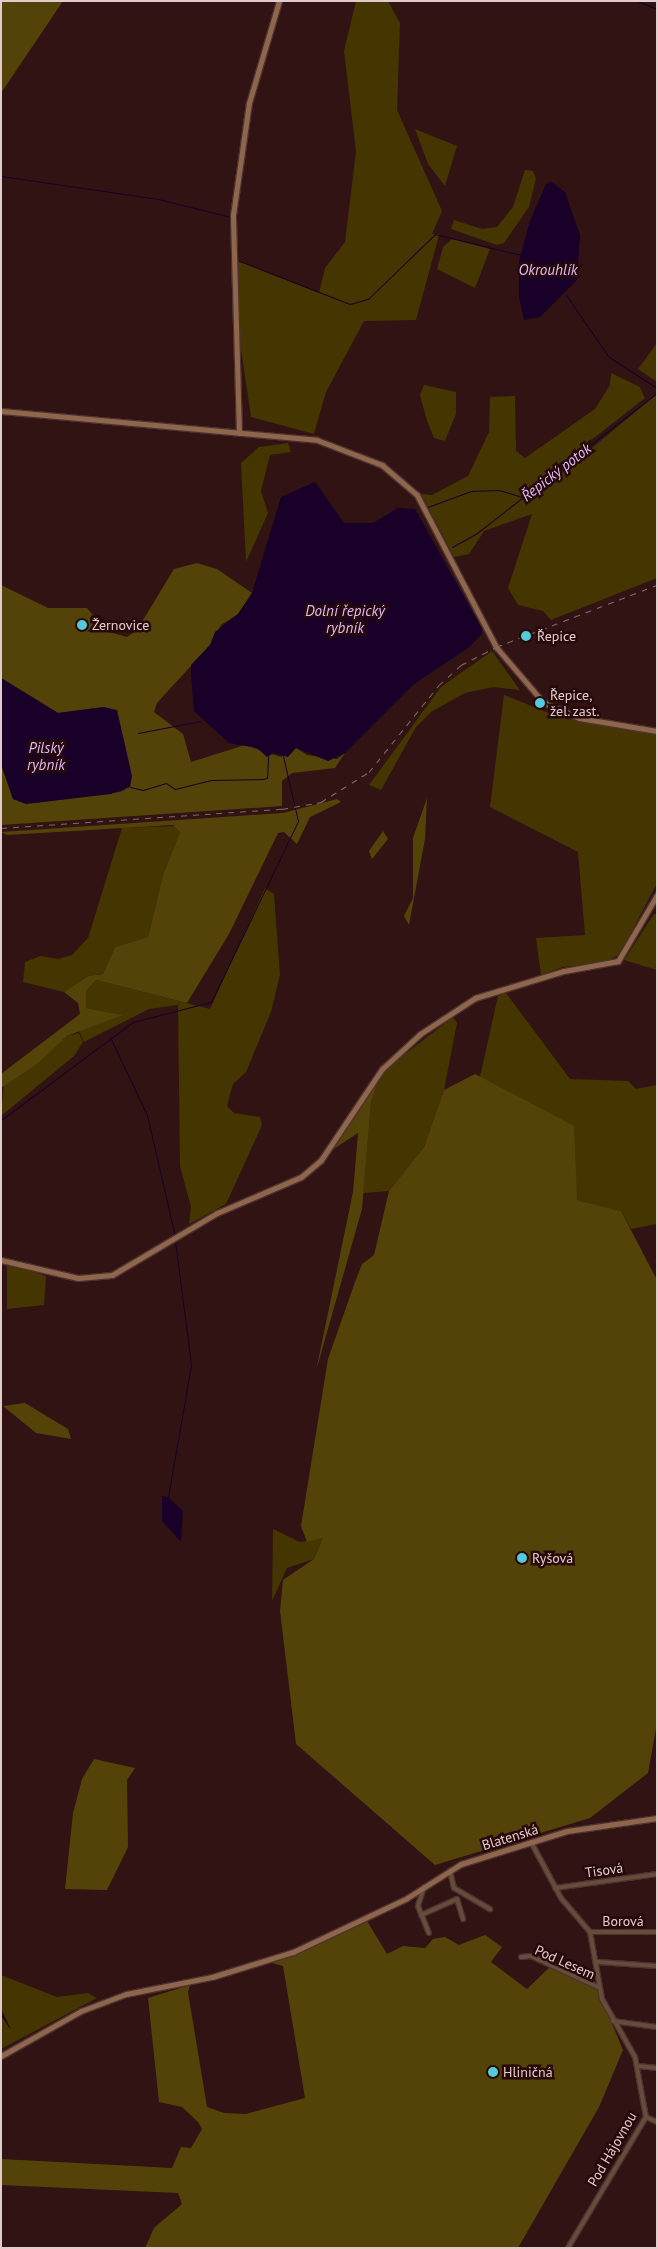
<!DOCTYPE html>
<html>
<head>
<meta charset="utf-8">
<style>
  body { margin:0 }
  #map { position:relative; width:658px; height:2249px; overflow:hidden; background:#311313; font-family:"PT Sans",sans-serif }
  div>[style] { position:absolute }
  .green>* { inset:0; background:#453501 }
  .forest>* { inset:0; background:#544309 }
  .water>* { inset:0; background:#190029 }
  .stream>* { height:1px; margin:-0.5px; padding:0 0.5px; transform-origin:0.5px; border-radius:0.5px; background:#190029 }
  .roads { filter:drop-shadow(1px 0 #4d3130) drop-shadow(-1px 0 #4d3130) drop-shadow(0 1px #4d3130) drop-shadow(0 -1px #4d3130) }
  .street>* { height:4px; margin:-2px; padding:0 2px; transform-origin:2px; border-radius:2px; background:#654c3b }
  .secondary>* { height:5px; margin:-2.5px; padding:0 2.5px; transform-origin:2.5px; border-radius:2.5px; background:#8d664b }
  .rail>* { height:1px; margin-top:-0.5px; transform-origin:0; background:repeating-linear-gradient(90deg,#836868 0 6px,transparent 0 12px) }
  .dots>* { width:14px; height:14px; translate:-50% -50%; box-sizing:border-box; border:2px solid #26090a; border-radius:50% }
  span { translate:-50% -50%; white-space:nowrap; text-align:center; line-height:1.15; -webkit-text-stroke:5px #26090a; paint-order:stroke }
  .poi-label { font-size:14px; color:#e2cccb }
  .left { translate:0 -50%; text-align:left }
  .street-label { font-size:14px; color:#e2cccb }
  .water-label { font-size:15px; color:#e1bafc; font-style:italic }
  .frame { position:absolute; inset:0; border:2px solid #e2cccb; pointer-events:none }
</style>
</head>
<body>
<div id="map">
  <div class="green">
    <div style="clip-path:polygon(356px 1px,388px 1px,400px 23px,397px 110px,442px 211px,432px 234px,439px 234px,438px 239px,416px 320px,364px 321px,326px 392px,314px 434px,251px 417px,236px 316px,236px 260px,319px 293px,325px 268px,345px 242px,356px 151px,344px 51px)"></div>
    <div style="clip-path:polygon(415px 129px,457px 146px,445px 186px,428px 164px)"></div>
    <div style="clip-path:polygon(525px 170px,533px 171px,536px 179px,529px 207px,504px 243px,497px 245px,451px 229px,454px 220px,482px 229px,497px 227px,513px 207px)"></div>
    <div style="clip-path:polygon(452px 239px,490px 249px,475px 288px,437px 269px,443px 247px)"></div>
    <div style="clip-path:polygon(657px 343px,657px 382px,638px 369px)"></div>
    <div style="clip-path:polygon(611px 373px,640px 387px,645px 398px,535px 484px,539px 492px,657px 394px,657px 578px,551px 620px,543px 611px,518px 605px,508px 588px,532px 514px,484px 531px,469px 554px,454px 557px,421px 494px,432px 495px,468px 476px,489px 432px,490px 397px,515px 396px,516px 451px,525px 458px,595px 409px,610px 385px)"></div>
    <div style="clip-path:polygon(424px 385px,456px 392px,456px 414px,445px 441px,434px 438px,427px 421px,420px 395px)"></div>
    <div style="clip-path:polygon(288px 443px,291px 452px,270px 455px,261px 491px,268px 513px,246px 562px,241px 463px,259px 447px)"></div>
    <div style="clip-path:polygon(492px 651px,520px 690px,493px 687px,465px 693px,431px 712px,416px 727px,381px 790px,369px 785px,441px 687px)"></div>
    <div style="clip-path:polygon(504px 695px,561px 718px,657px 734px,657px 883px,620px 954px,604px 963px,563px 967px,541px 975px,536px 938px,585px 935px,578px 852px,490px 807px)"></div>
    <div style="clip-path:polygon(176px 826px,180px 832px,163px 875px,148px 937px,115px 947px,103px 974px,88px 976px,64px 992px,23px 982px,25px 962px,40px 956px,58px 959px,72px 955px,88px 938px,122px 828px)"></div>
    <div style="clip-path:polygon(265px 888px,274px 894px,280px 975px,271px 1012px,246px 1072px,233px 1084px,227px 1106px,234px 1113px,260px 1117px,262px 1125px,226px 1204px,189px 1224px,191px 1207px,180px 1166px,178px 1005px,149px 1009px,84px 1042px,79px 1031px,122px 1015px,86px 1008px,86px 991px,96px 980px,210px 1009px)"></div>
    <div style="clip-path:polygon(654px 914px,657px 914px,657px 970px,624px 960px)"></div>
    <div style="clip-path:polygon(506px 993px,570px 1079px,628px 1081px,636px 1089px,657px 1085px,657px 1224px,631px 1229px,621px 1211px,577px 1200px,480px 1077px,498px 996px)"></div>
    <div style="clip-path:polygon(453px 1017px,457px 1023px,444px 1090px,424px 1147px,389px 1191px,363px 1193px,371px 1103px,378px 1081px,391px 1065px)"></div>
    <div style="clip-path:polygon(79px 1033px,83px 1042px,74px 1056px,1px 1116px,4px 1082px,40px 1062px,67px 1036px)"></div>
    <div style="clip-path:polygon(7px 1263px,46px 1276px,44px 1305px,7px 1309px)"></div>
    <div style="clip-path:polygon(273px 1529px,300px 1542px,323px 1538px,314px 1559px,287px 1568px,272px 1601px)"></div>
    <div style="clip-path:polygon(1px 1975px,57px 1997px,88px 1993px,97px 1998px,1px 2049px,1px 2016px,9px 2025px,1px 2008px)"></div>
  </div>
  <div class="forest">
    <div style="clip-path:polygon(1px 1px,63px 1px,1px 93px)"></div>
    <div style="clip-path:polygon(197px 563px,217px 569px,252px 593px,238px 614px,221px 625px,210px 645px,157px 703px,154px 712px,183px 734px,191px 762px,245px 745px,281px 757px,296px 748px,307px 755px,337px 759px,345px 753px,335px 768px,292px 773px,282px 781px,282px 806px,1px 825px,1px 764px,13px 799px,34px 803px,120px 792px,125px 790px,130px 769px,123px 737px,104px 707px,58px 713px,1px 678px,1px 585px,48px 608px,87px 608px,106px 631px,127px 637px,137px 630px,174px 569px)"></div>
    <div style="clip-path:polygon(427px 798px,425px 839px,409px 925px,404px 916px,413px 898px,413px 838px)"></div>
    <div style="clip-path:polygon(337px 799px,341px 802px,310px 817px,297px 844px,284px 832px,278px 833px,229px 934px,187px 1003px,96px 980px,86px 991px,86px 1008px,123px 1015px,67px 1036px,40px 1062px,1px 1088px,1px 1074px,80px 1014px,78px 1003px,64px 992px,88px 976px,103px 974px,115px 947px,148px 937px,163px 875px,180px 832px,173px 825px,7px 835px,1px 832px,283px 813px)"></div>
    <div style="clip-path:polygon(383px 831px,388px 839px,372px 859px,369px 851px)"></div>
    <div style="clip-path:polygon(475px 1074px,574px 1126px,577px 1200px,621px 1211px,657px 1280px,657px 1723px,648px 1773px,590px 1818px,435px 1865px,296px 1744px,280px 1611px,283px 1580px,314px 1559px,323px 1538px,307px 1542px,301px 1526px,328px 1359px,355px 1282px,362px 1264px,374px 1255px,389px 1191px,424px 1147px,444px 1090px)"></div>
    <div style="clip-path:polygon(378px 1081px,371px 1103px,362px 1209px,316px 1371px,353px 1192px,358px 1133px,332px 1150px)"></div>
    <div style="clip-path:polygon(25px 1403px,68px 1429px,71px 1439px,36px 1433px,3px 1406px)"></div>
    <div style="clip-path:polygon(94px 1759px,135px 1768px,127px 1780px,128px 1847px,107px 1890px,65px 1889px,73px 1813px,82px 1779px)"></div>
    <div style="clip-path:polygon(367px 1921px,387px 1954px,403px 1946px,425px 1948px,433px 1939px,445px 1937px,459px 1945px,485px 1935px,502px 1947px,491px 1962px,527px 1989px,552px 1965px,598px 1990px,623px 2050px,599px 2107px,518px 2248px,145px 2248px,154px 2228px,182px 2204px,178px 2193px,1px 2185px,1px 2159px,172px 2168px,181px 2147px,191px 2148px,202px 2129px,198px 2122px,182px 2107px,159px 2102px,148px 1998px,190px 1985px,188px 1992px,207px 2107px,224px 2113px,246px 2114px,305px 2098px,283px 1966px,272px 1963px)"></div>
  </div>
  <div class="water">
    <div style="clip-path:polygon(551px 182px,565px 192px,580px 235px,577px 280px,540px 317px,524px 320px,519px 297px,519px 261px,530px 221px,546px 184px)"></div>
    <div style="clip-path:polygon(315px 482px,344px 523px,373px 523px,398px 508px,415px 509px,482px 629px,482px 634px,468px 648px,414px 684px,345px 753px,328px 761px,296px 748px,288px 757px,274px 753px,267px 757px,257px 748px,229px 743px,194px 711px,191px 673px,191px 665px,210px 645px,215px 632px,238px 614px,252px 593px,281px 497px)"></div>
    <div style="clip-path:polygon(1px 678px,58px 713px,104px 707px,117px 710px,132px 776px,130px 787px,111px 794px,26px 804px,13px 799px,1px 764px)"></div>
    <div style="clip-path:polygon(162px 1496px,168px 1497px,183px 1511px,181px 1542px,162px 1521px)"></div>
  </div>
  <div class="stream">
    <div style="left:637px;top:1px;width:22px;rotate:22deg"></div>
    <div style="left:1px;top:176px;width:159px;rotate:8.3deg"></div>
    <div style="left:158px;top:199px;width:75px;rotate:13.9deg"></div>
    <div style="left:237px;top:260px;width:121px;rotate:21.3deg"></div>
    <div style="left:350px;top:304px;width:19px;rotate:-16deg"></div>
    <div style="left:368px;top:299px;width:93px;rotate:-44.1deg"></div>
    <div style="left:435px;top:234px;width:89px;rotate:13.7deg"></div>
    <div style="left:566px;top:295px;width:75px;rotate:55.3deg"></div>
    <div style="left:609px;top:357px;width:57px;rotate:32.9deg"></div>
    <div style="left:425px;top:508px;width:49px;rotate:-20.3deg"></div>
    <div style="left:471px;top:491px;width:28px;rotate:-2deg"></div>
    <div style="left:499px;top:490px;width:24px;rotate:17deg"></div>
    <div style="left:452px;top:547px;width:29px;rotate:-29deg"></div>
    <div style="left:477px;top:533px;width:228px;rotate:-37.9deg"></div>
    <div style="left:138px;top:733px;width:64px;rotate:-10.8deg"></div>
    <div style="left:130px;top:787px;width:13px;rotate:13deg"></div>
    <div style="left:143px;top:790px;width:24px;rotate:-17deg"></div>
    <div style="left:166px;top:783px;width:11px;rotate:34deg"></div>
    <div style="left:175px;top:789px;width:37px;rotate:-14deg"></div>
    <div style="left:211px;top:780px;width:52px;rotate:-1.1deg"></div>
    <div style="left:263px;top:779px;width:4px;rotate:-14deg"></div>
    <div style="left:267px;top:778px;width:22px;rotate:-87deg"></div>
    <div style="left:110px;top:1037px;width:86px;rotate:64.6deg"></div>
    <div style="left:147px;top:1115px;width:124px;rotate:77deg"></div>
    <div style="left:1px;top:1120px;width:164px;rotate:-36.6deg"></div>
    <div style="left:133px;top:1022px;width:81px;rotate:-14.4deg"></div>
    <div style="left:211px;top:1002px;width:201px;rotate:-64.3deg"></div>
    <div style="left:298px;top:821px;width:67px;rotate:-103deg"></div>
    <div style="left:168px;top:1497px;width:134px;rotate:-80.1deg"></div>
    <div style="left:191px;top:1365px;width:126px;rotate:-97.3deg"></div>
    <div style="left:1px;top:2014px;width:15px;rotate:58deg"></div>
  </div>
  <div class="roads">
    <div class="street">
      <div style="left:531px;top:1842px;width:64px;rotate:61.8deg"></div>
      <div style="left:561px;top:1898px;width:45px;rotate:49.5deg"></div>
      <div style="left:590px;top:1932px;width:68px;rotate:79.8deg"></div>
      <div style="left:602px;top:1999px;width:67px;rotate:60.4deg"></div>
      <div style="left:635px;top:2057px;width:61px;rotate:79.6deg"></div>
      <div style="left:646px;top:2117px;width:152px;rotate:120.8deg"></div>
      <div style="left:450px;top:1871px;width:17px;rotate:77deg"></div>
      <div style="left:454px;top:1888px;width:42px;rotate:30.3deg"></div>
      <div style="left:424px;top:1887px;width:20px;rotate:108deg"></div>
      <div style="left:418px;top:1906px;width:29px;rotate:68deg"></div>
      <div style="left:555px;top:1888px;width:103px;rotate:-7.8deg"></div>
      <div style="left:457px;top:1899px;width:21px;rotate:73deg"></div>
      <div style="left:421px;top:1915px;width:39px;rotate:-24deg"></div>
      <div style="left:590px;top:1932px;width:67px"></div>
      <div style="left:521px;top:1957px;width:10px;rotate:-6deg"></div>
      <div style="left:531px;top:1956px;width:76px;rotate:24.9deg"></div>
      <div style="left:598px;top:1962px;width:59px;rotate:3.9deg"></div>
      <div style="left:613px;top:2021px;width:44px;rotate:7.8deg"></div>
      <div style="left:638px;top:2066px;width:19px;rotate:6deg"></div>
      <div style="left:646px;top:2117px;width:12px;rotate:24deg"></div>
    </div>
    <div class="secondary">
      <div style="left:1px;top:411px;width:317px;rotate:5.2deg"></div>
      <div style="left:317px;top:440px;width:70px;rotate:21deg"></div>
      <div style="left:382px;top:465px;width:46px;rotate:40.6deg"></div>
      <div style="left:417px;top:495px;width:171px;rotate:62.5deg"></div>
      <div style="left:496px;top:647px;width:72px;rotate:49.5deg"></div>
      <div style="left:543px;top:702px;width:39px;rotate:24deg"></div>
      <div style="left:579px;top:718px;width:79px;rotate:9.5deg"></div>
      <div style="left:239px;top:433px;width:218px;rotate:-91.6deg"></div>
      <div style="left:233px;top:215px;width:113px;rotate:-81.9deg"></div>
      <div style="left:249px;top:103px;width:106px;rotate:-73.6deg"></div>
      <div style="left:1px;top:1260px;width:79px;rotate:13.2deg"></div>
      <div style="left:78px;top:1278px;width:34px;rotate:-5deg"></div>
      <div style="left:112px;top:1275px;width:122px;rotate:-30.6deg"></div>
      <div style="left:217px;top:1213px;width:91px;rotate:-23.2deg"></div>
      <div style="left:301px;top:1177px;width:26px;rotate:-40deg"></div>
      <div style="left:321px;top:1160px;width:110px;rotate:-56.2deg"></div>
      <div style="left:382px;top:1069px;width:52px;rotate:-42.6deg"></div>
      <div style="left:420px;top:1034px;width:66px;rotate:-33.2deg"></div>
      <div style="left:475px;top:998px;width:93px;rotate:-16.9deg"></div>
      <div style="left:564px;top:971px;width:55px;rotate:-10.5deg"></div>
      <div style="left:618px;top:961px;width:77px;rotate:-59.4deg"></div>
      <div style="left:1px;top:2056px;width:92px;rotate:-29.4deg"></div>
      <div style="left:81px;top:2011px;width:48px;rotate:-20.7deg"></div>
      <div style="left:126px;top:1994px;width:88px;rotate:-11.2deg"></div>
      <div style="left:212px;top:1977px;width:85px;rotate:-17.2deg"></div>
      <div style="left:293px;top:1952px;width:126px;rotate:-25.3deg"></div>
      <div style="left:407px;top:1898px;width:64px;rotate:-32.2deg"></div>
      <div style="left:461px;top:1864px;width:111px;rotate:-17.3deg"></div>
      <div style="left:567px;top:1831px;width:91px;rotate:-8.2deg"></div>
    </div>
  </div>
  <div class="rail">
    <div style="left:1px;top:828px;width:282px;rotate:-3.9deg"></div>
    <div style="left:282px;top:809px;width:40px;rotate:-10deg"></div>
    <div style="left:321px;top:802px;width:57px;rotate:-32deg"></div>
    <div style="left:369px;top:772px;width:112px;rotate:-51.2deg"></div>
    <div style="left:439px;top:685px;width:30px;rotate:-42deg"></div>
    <div style="left:461px;top:665px;width:39px;rotate:-27deg"></div>
    <div style="left:496px;top:647px;width:173px;rotate:-21.1deg"></div>
  </div>
  <div class="dots">
    <div style="left:82px;top:625px;background:#53cbda"></div>
    <div style="left:526px;top:636px;background:#53cbda"></div>
    <div style="left:540px;top:703px;background:#53cbda"></div>
    <div style="left:522px;top:1558px;background:#53cbda"></div>
    <div style="left:493px;top:2072px;background:#53cbda"></div>
  </div>
  <div class="poi-label">
    <span class="left" style="left:92px;top:625px">Žernovice</span>
    <span class="left" style="left:537px;top:636px">Řepice</span>
    <span class="left" style="left:550px;top:703px">Řepice,<br>žel. zast.</span>
    <span class="left" style="left:532px;top:1558px">Ryšová</span>
    <span class="left" style="left:503px;top:2072px">Hliničná</span>
  </div>
  <div class="street-label">
    <span style="left:510px;top:1837px;rotate:-17deg">Blatenská</span>
    <span style="left:604px;top:1870px;rotate:-8deg">Tisová</span>
    <span style="left:623px;top:1921px">Borová</span>
    <span style="left:565px;top:1962px;rotate:24deg">Pod Lesem</span>
    <span style="left:612px;top:2149px;rotate:-60deg">Pod Hájovnou</span>
  </div>
  <div class="water-label">
    <span style="left:548px;top:270px">Okrouhlík</span>
    <span style="left:556px;top:472px;rotate:-38deg">Řepický potok</span>
    <span style="left:345px;top:619px">Dolní řepický<br>rybník</span>
    <span style="left:46px;top:756px">Pilský<br>rybník</span>
  </div>
  <div class="frame"></div>
</div>
</body>
</html>
